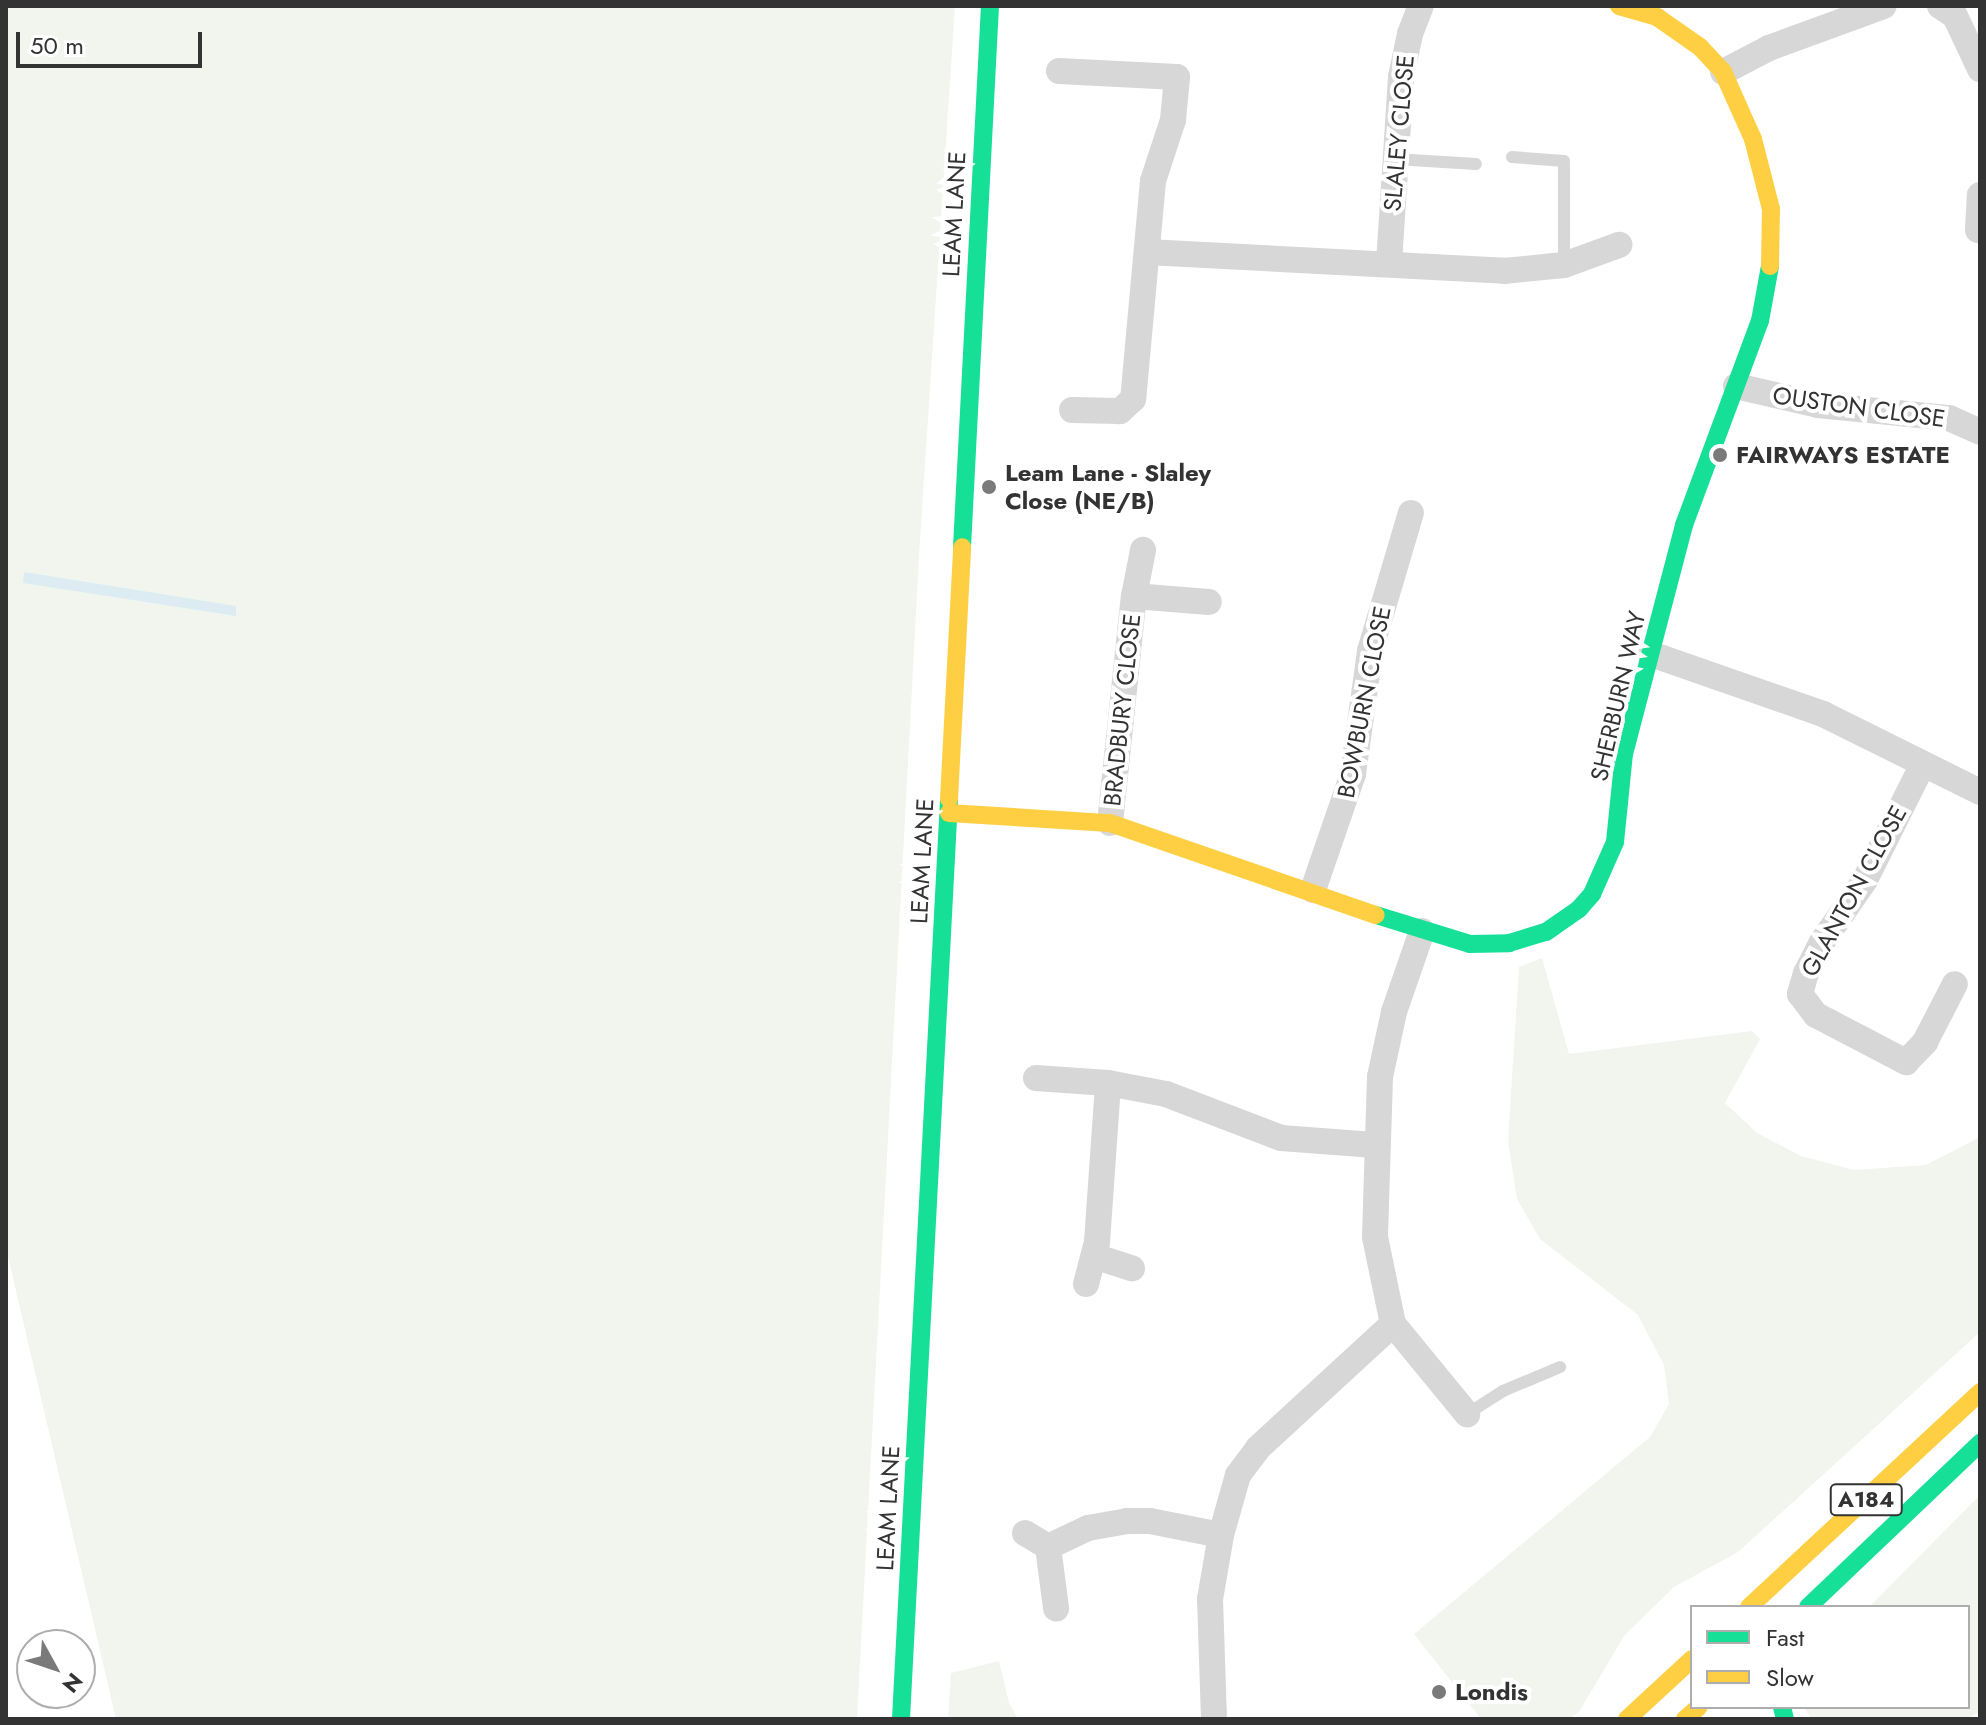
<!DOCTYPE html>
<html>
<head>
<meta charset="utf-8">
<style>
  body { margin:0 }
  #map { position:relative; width:1986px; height:1725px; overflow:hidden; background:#fff; font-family:Jost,sans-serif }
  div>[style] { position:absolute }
  .green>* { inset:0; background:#f1f5ed }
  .water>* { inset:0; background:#ddebf3 }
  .lane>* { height:12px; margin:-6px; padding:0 6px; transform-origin:6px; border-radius:6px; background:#d7d7d7 }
  .street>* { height:26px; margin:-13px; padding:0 13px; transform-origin:13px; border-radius:13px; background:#d7d7d7 }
  .fast>* { height:18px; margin:-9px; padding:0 9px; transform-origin:9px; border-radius:9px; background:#16e098 }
  .slow>* { height:18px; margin:-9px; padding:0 9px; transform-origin:9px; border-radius:9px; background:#ffcf43 }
  .dots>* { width:22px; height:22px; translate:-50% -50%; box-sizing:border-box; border:4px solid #fff; border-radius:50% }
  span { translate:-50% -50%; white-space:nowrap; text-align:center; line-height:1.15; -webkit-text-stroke:8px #fff; paint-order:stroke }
  .shield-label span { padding:2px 6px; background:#fff; border:2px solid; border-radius:6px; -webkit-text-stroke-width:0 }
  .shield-label { font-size:22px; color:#333; font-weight:700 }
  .street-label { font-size:24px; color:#333 }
  .poi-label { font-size:24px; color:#333; font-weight:700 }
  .left { translate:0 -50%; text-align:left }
  .frame { position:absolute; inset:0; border:8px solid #333; pointer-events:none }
  .legend { position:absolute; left:1690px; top:1605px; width:280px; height:104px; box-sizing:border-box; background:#fff; border:2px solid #adadad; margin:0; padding:10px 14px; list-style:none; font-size:24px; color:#333 }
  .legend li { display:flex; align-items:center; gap:16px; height:40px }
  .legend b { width:40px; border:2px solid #adadad }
  .north { position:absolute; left:16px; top:1629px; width:80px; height:80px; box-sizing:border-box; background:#fff; border:2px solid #adadad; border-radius:50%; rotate:130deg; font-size:22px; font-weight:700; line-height:32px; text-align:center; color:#333 }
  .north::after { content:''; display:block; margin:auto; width:28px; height:36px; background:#7a7a7a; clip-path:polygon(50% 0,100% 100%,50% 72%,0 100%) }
  .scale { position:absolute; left:16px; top:32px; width:186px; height:36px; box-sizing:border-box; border:4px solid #333; border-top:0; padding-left:10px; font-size:24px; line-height:28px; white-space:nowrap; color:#333; -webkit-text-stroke:6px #fff; paint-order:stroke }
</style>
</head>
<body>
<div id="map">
  <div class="green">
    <div style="clip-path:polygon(6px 6px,955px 6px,919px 556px,857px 1719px,116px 1719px,6px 1248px)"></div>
    <div style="clip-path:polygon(1542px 958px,1569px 1054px,1752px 1031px,1760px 1039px,1725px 1103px,1757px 1133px,1801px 1156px,1854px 1170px,1926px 1165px,1980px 1137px,1980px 1332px,1738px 1552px,1674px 1587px,1624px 1636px,1579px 1712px,1568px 1719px,1481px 1719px,1414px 1634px,1650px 1437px,1669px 1404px,1664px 1365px,1638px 1315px,1540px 1239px,1517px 1199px,1508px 1141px,1519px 967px)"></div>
    <div style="clip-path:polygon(1980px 1495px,1980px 1711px,1967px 1719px,1811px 1719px,1804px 1707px,1968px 1707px,1968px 1607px,1869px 1607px)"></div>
    <div style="clip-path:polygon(999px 1661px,1009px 1703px,1018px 1719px,948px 1719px,951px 1673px)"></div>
  </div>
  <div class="water">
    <div style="clip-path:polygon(24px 572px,236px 606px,236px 616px,23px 583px)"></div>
  </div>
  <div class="lane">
    <div style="left:1512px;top:157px;width:52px;rotate:4.4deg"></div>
    <div style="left:1564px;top:161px;width:104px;rotate:90deg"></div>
    <div style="left:1395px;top:159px;width:81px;rotate:3.5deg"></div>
    <div style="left:1467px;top:1414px;width:43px;rotate:-32.6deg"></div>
    <div style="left:1503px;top:1391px;width:62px;rotate:-22.8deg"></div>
  </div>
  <div class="street">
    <div style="left:1940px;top:6px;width:18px;rotate:34deg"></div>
    <div style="left:1955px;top:16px;width:59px;rotate:64.7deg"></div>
    <div style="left:1059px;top:71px;width:118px;rotate:2.9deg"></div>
    <div style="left:1177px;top:77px;width:43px;rotate:95.3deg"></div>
    <div style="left:1173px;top:120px;width:64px;rotate:108.2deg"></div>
    <div style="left:1153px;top:181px;width:219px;rotate:95.2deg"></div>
    <div style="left:1133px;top:399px;width:18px;rotate:137deg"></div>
    <div style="left:1120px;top:411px;width:48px;rotate:-178.8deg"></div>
    <div style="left:1723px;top:72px;width:52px;rotate:-27.6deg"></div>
    <div style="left:1769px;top:48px;width:122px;rotate:-20.1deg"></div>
    <div style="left:1978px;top:230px;width:35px;rotate:-87deg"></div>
    <div style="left:1147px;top:252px;width:358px;rotate:3deg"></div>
    <div style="left:1504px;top:271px;width:60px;rotate:-5.7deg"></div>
    <div style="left:1564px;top:265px;width:59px;rotate:-20deg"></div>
    <div style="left:1389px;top:263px;width:186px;rotate:-86.3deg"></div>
    <div style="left:1401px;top:77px;width:44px;rotate:-78.2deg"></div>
    <div style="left:1410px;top:34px;width:30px;rotate:-69deg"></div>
    <div style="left:1736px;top:386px;width:84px;rotate:13deg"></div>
    <div style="left:1818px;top:405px;width:132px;rotate:5.7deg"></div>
    <div style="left:1949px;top:418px;width:34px;rotate:24deg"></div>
    <div style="left:1134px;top:596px;width:75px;rotate:4.6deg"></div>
    <div style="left:1651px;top:654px;width:182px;rotate:19.2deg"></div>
    <div style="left:1823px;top:714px;width:175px;rotate:26.4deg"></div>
    <div style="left:1923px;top:764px;width:130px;rotate:116.6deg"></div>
    <div style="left:1865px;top:880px;width:75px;rotate:124.7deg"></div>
    <div style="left:1822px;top:942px;width:35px;rotate:117deg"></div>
    <div style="left:1806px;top:973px;width:22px;rotate:106deg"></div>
    <div style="left:1800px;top:994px;width:26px;rotate:53deg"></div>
    <div style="left:1816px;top:1015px;width:102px;rotate:27.6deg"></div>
    <div style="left:1906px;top:1062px;width:28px;rotate:-46deg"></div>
    <div style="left:1925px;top:1042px;width:65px;rotate:-62.7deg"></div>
    <div style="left:1110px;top:823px;width:228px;rotate:-84deg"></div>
    <div style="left:1134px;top:596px;width:47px;rotate:-78.9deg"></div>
    <div style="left:1313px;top:890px;width:123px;rotate:-71deg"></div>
    <div style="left:1353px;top:774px;width:124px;rotate:-82.1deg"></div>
    <div style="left:1370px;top:651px;width:144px;rotate:-73.5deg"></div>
    <div style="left:1422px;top:931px;width:86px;rotate:109.1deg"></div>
    <div style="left:1394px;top:1012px;width:66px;rotate:102.2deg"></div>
    <div style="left:1380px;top:1077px;width:160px;rotate:91.8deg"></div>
    <div style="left:1375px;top:1237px;width:89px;rotate:78.3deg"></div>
    <div style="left:1393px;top:1324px;width:117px;rotate:50.6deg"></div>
    <div style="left:1036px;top:1078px;width:72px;rotate:4deg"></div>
    <div style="left:1108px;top:1083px;width:59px;rotate:10.7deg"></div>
    <div style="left:1166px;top:1094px;width:123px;rotate:20.9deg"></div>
    <div style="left:1281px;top:1138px;width:94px;rotate:4.3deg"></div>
    <div style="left:1094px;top:1256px;width:40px;rotate:18deg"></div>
    <div style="left:1086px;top:1284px;width:43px;rotate:-75.3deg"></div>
    <div style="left:1097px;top:1242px;width:159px;rotate:-86deg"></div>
    <div style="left:1025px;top:1533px;width:27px;rotate:31deg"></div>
    <div style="left:1048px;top:1547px;width:44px;rotate:-25.4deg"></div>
    <div style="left:1088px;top:1528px;width:39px;rotate:-10deg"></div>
    <div style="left:1126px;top:1521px;width:24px"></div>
    <div style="left:1150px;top:1521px;width:72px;rotate:11.2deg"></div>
    <div style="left:1048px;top:1547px;width:62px;rotate:82.5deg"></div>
    <div style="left:1214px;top:1719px;width:120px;rotate:-91.9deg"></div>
    <div style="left:1210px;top:1599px;width:65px;rotate:-80.2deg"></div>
    <div style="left:1221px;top:1535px;width:62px;rotate:-74.2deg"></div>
    <div style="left:1238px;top:1475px;width:34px;rotate:-53deg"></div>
    <div style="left:1258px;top:1448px;width:183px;rotate:-42.6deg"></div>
  </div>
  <div class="fast">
    <div style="left:962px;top:547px;width:542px;rotate:-87.04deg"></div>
    <div style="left:1376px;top:915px;width:98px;rotate:17.1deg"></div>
    <div style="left:1470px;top:944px;width:39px;rotate:-1deg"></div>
    <div style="left:1509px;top:943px;width:39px;rotate:-17deg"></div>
    <div style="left:1546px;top:932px;width:40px;rotate:-34.9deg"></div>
    <div style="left:1579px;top:909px;width:20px;rotate:-49deg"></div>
    <div style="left:1592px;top:894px;width:57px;rotate:-66.1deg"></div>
    <div style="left:1615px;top:842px;width:88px;rotate:-84.2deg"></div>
    <div style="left:1624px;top:754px;width:237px;rotate:-75.3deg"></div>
    <div style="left:1684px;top:525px;width:218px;rotate:-69.6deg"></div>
    <div style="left:1760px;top:321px;width:56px;rotate:-79.7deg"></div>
    <div style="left:1808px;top:1607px;width:238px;rotate:-43.6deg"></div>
    <div style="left:1782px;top:1707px;width:12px;rotate:76deg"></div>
    <div style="left:901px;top:1719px;width:921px;rotate:-87.01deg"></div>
  </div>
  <div class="slow">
    <div style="left:1619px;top:6px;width:40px;rotate:16deg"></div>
    <div style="left:1657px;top:17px;width:52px;rotate:34.9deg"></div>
    <div style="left:1700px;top:47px;width:34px;rotate:47deg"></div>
    <div style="left:1723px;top:72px;width:73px;rotate:65.9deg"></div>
    <div style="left:1753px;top:139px;width:72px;rotate:75.6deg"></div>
    <div style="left:1771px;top:209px;width:57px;rotate:91deg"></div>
    <div style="left:949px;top:799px;width:252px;rotate:-87deg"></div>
    <div style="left:949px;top:813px;width:161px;rotate:3.6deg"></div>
    <div style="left:1110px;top:823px;width:281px;rotate:19.1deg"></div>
    <div style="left:1749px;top:1607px;width:316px;rotate:-42.9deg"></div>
    <div style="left:1627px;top:1719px;width:88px;rotate:-42.7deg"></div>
    <div style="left:1685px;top:1719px;width:18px;rotate:-41deg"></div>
  </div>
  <div class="dots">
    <div style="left:1720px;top:455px;background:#7a7a7a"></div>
    <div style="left:989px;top:487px;background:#7a7a7a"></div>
    <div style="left:1439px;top:1692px;background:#7a7a7a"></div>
  </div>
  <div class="shield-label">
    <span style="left:1866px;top:1500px">A184</span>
  </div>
  <div class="street-label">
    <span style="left:1399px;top:133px;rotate:-85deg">SLALEY CLOSE</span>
    <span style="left:954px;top:214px;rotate:-87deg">LEAM LANE</span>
    <span style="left:1859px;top:407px;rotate:8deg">OUSTON CLOSE</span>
    <span style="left:1618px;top:696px;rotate:-77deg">SHERBURN WAY</span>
    <span style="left:1364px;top:702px;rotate:-79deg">BOWBURN CLOSE</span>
    <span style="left:1122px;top:710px;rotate:-84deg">BRADBURY CLOSE</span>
    <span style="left:922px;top:861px;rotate:-87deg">LEAM LANE</span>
    <span style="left:1854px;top:891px;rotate:-61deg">GLANTON CLOSE</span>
    <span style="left:888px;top:1508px;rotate:-87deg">LEAM LANE</span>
  </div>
  <div class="poi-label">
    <span class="left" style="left:1736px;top:455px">FAIRWAYS ESTATE</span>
    <span class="left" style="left:1005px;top:487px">Leam Lane - Slaley<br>Close (NE/B)</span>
    <span class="left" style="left:1455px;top:1692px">Londis</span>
  </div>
  <div class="frame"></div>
  <ul class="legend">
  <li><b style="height:10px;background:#16e098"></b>Fast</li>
  <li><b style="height:10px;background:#ffcf43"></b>Slow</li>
  </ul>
  <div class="north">N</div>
  <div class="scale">50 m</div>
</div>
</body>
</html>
